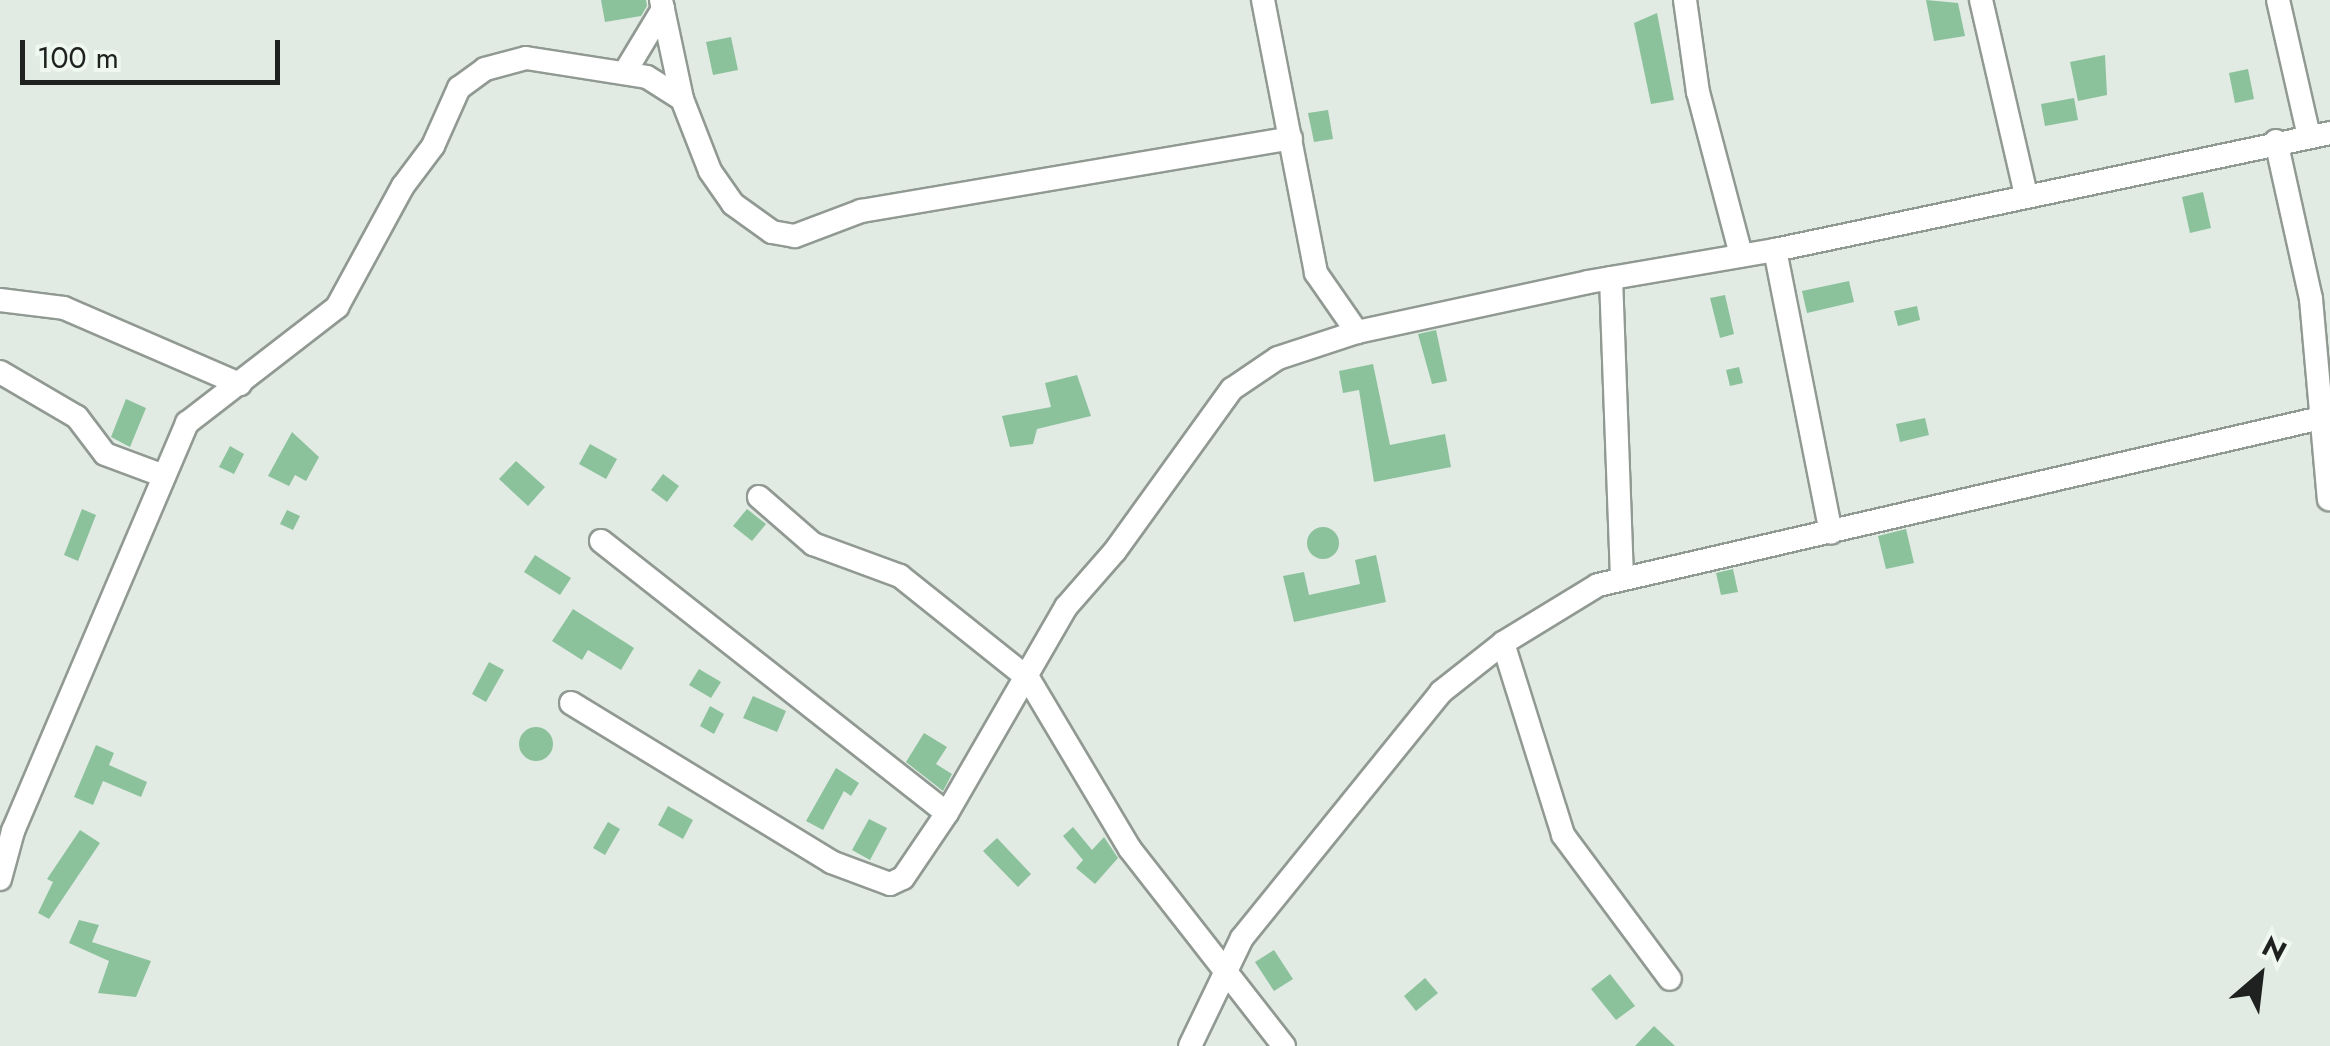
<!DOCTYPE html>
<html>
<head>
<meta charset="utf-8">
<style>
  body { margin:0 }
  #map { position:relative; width:2330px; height:1046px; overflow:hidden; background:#e1eae3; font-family:Jost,sans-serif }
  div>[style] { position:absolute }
  .building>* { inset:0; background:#8bc29c }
  .round { border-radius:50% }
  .roads { filter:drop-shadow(2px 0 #919993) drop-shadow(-2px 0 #919993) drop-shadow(0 2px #919993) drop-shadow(0 -2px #919993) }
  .minor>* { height:22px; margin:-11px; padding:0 11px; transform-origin:11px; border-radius:11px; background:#fff }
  span { translate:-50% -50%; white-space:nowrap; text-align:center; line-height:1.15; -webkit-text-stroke:8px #eef7f0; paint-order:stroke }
  .north { position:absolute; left:2210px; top:926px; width:100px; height:100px; -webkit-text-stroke:8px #eef7f0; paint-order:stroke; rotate:28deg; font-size:28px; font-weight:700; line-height:40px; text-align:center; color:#1e211f }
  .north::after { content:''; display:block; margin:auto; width:35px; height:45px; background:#1e211f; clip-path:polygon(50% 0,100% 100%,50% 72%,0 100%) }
  .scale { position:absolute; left:20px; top:40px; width:260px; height:45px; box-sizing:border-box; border:5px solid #1e211f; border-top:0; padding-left:12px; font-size:30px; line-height:35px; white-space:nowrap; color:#1e211f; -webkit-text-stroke:8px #eef7f0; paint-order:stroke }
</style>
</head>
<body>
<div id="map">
  <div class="building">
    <div style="clip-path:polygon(601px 0,646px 0,647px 6px,641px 16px,605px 22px)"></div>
    <div style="clip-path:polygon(1926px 0,1958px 3px,1965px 36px,1934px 41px)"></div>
    <div style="clip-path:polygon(1657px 13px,1674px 100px,1651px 104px,1634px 23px)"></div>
    <div style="clip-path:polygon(731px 37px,738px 70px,713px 75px,706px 42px)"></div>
    <div style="clip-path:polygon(2105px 55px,2107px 95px,2078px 101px,2070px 62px)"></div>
    <div style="clip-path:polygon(2248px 69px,2254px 99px,2235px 103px,2229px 73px)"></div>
    <div style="clip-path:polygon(2074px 98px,2078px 120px,2045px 126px,2041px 104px)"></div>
    <div style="clip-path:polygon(1328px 110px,1333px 139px,1314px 142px,1308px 113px)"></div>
    <div style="clip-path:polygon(2203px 192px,2211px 228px,2190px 233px,2182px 197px)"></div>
    <div style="clip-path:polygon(1849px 281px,1854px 302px,1807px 313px,1802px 291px)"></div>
    <div style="clip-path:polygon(1725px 295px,1734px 334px,1720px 338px,1710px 298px)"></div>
    <div style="clip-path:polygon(1917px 306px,1920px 320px,1898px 326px,1894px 311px)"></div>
    <div style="clip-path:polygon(1436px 330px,1447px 381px,1432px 384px,1418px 334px)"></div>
    <div style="clip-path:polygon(1373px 364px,1390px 445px,1445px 434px,1451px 467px,1374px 482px,1359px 390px,1343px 393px,1339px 371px)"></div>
    <div style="clip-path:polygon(1739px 367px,1743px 383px,1730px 386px,1726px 370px)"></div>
    <div style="clip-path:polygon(1077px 375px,1091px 416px,1037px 429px,1033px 444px,1010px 447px,1002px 416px,1051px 407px,1045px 383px)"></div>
    <div style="clip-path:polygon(126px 399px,146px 408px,130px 447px,111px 437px)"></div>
    <div style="clip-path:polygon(1925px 418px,1929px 435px,1900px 442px,1896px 424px)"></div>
    <div style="clip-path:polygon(292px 432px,319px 457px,306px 481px,295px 475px,289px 486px,268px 476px)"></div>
    <div style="clip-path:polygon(590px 444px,617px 459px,606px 479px,579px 464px)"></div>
    <div style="clip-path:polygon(230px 446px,244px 454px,234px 474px,219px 467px)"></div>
    <div style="clip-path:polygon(516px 461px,545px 487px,528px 506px,499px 479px)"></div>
    <div style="clip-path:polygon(663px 474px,679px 486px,667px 502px,651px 490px)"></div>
    <div style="clip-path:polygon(82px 509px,96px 515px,78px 561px,64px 555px)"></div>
    <div style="clip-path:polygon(747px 509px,766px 524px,752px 541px,733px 526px)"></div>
    <div style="clip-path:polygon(287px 510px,300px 516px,293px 530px,280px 524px)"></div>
    <div class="round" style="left:1307px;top:527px;width:32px;height:32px"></div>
    <div style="clip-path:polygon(1906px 529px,1914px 563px,1886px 569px,1878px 536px)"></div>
    <div style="clip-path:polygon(535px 555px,571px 578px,560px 595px,524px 572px)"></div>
    <div style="clip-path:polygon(1376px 555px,1386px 602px,1294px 622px,1283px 576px,1304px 572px,1309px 595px,1360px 584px,1355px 560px)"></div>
    <div style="clip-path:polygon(1733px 569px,1738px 592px,1721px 595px,1716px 573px)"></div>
    <div style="clip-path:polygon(573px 609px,634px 648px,621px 670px,588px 650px,582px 660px,552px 641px)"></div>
    <div style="clip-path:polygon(489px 662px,504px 670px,486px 702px,472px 694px)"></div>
    <div style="clip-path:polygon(699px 669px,721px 682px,711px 698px,689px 685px)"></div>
    <div style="clip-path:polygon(753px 696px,786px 711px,777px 732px,743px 718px)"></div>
    <div style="clip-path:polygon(710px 706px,724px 714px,714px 734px,700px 726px)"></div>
    <div class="round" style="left:519px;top:727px;width:34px;height:34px"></div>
    <div style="clip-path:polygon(924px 733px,947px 747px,936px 764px,952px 774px,943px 791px,906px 762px)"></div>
    <div style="clip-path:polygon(96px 745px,114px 753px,109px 765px,147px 782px,141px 797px,103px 781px,93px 805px,74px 797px)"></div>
    <div style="clip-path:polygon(836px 768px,859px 783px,851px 796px,844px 791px,823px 830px,806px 821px)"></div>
    <div style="clip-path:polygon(668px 806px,693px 820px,683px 839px,658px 825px)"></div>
    <div style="clip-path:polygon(869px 819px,887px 828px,870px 860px,852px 850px)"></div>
    <div style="clip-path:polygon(608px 822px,620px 829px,605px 855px,593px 848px)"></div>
    <div style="clip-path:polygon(1073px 827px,1092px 850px,1104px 837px,1118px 858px,1095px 884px,1076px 868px,1083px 860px,1063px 836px)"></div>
    <div style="clip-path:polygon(80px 830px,100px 843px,49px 919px,38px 913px,53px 882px,47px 879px)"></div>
    <div style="clip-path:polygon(997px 838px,1031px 874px,1018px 887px,983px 851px)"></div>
    <div style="clip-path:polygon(79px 920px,99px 925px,92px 942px,151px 961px,136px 997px,98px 993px,109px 961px,69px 943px)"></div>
    <div style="clip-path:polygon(1274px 950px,1293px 979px,1274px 991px,1255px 962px)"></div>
    <div style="clip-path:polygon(1610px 974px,1635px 1006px,1616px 1020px,1591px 989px)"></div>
    <div style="clip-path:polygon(1425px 978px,1438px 993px,1416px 1011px,1404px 996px)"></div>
    <div style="clip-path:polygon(1654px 1026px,1675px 1046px,1635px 1046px)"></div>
  </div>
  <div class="roads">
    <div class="minor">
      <div style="left:661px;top:0;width:101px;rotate:78deg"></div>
      <div style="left:682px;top:99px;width:77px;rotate:68.7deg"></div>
      <div style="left:710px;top:171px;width:40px;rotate:55.1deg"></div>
      <div style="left:733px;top:204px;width:48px;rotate:35.7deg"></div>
      <div style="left:772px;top:232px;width:23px;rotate:10deg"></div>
      <div style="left:795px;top:236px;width:71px;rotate:-20.7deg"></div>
      <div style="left:861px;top:211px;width:436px;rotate:-9.6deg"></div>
      <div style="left:1263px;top:0;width:278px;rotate:79deg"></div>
      <div style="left:1316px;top:273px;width:72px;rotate:55.2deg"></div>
      <div style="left:1685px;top:0;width:93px;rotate:82deg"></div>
      <div style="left:1698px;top:92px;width:169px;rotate:75.2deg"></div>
      <div style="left:1981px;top:0;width:200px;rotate:77deg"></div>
      <div style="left:2278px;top:0;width:139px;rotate:77.2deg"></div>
      <div style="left:625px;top:72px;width:74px;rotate:-58.9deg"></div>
      <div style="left:2276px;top:141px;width:162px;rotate:77.5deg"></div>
      <div style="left:2311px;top:299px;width:201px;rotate:84.9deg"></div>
      <div style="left:1775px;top:250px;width:288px;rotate:78.8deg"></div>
      <div style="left:1611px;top:278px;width:300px;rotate:87.9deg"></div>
      <div style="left:0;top:300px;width:64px;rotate:7.1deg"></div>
      <div style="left:64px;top:308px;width:192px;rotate:23.4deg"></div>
      <div style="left:0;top:372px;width:89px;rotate:30.3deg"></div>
      <div style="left:77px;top:417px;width:46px;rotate:52.9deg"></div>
      <div style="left:105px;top:454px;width:63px;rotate:20.4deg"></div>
      <div style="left:759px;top:497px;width:72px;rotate:41deg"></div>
      <div style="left:813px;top:544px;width:93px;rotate:20.2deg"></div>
      <div style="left:900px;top:576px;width:164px;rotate:38.6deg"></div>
      <div style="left:1028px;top:678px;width:199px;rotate:59.2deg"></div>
      <div style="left:1130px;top:849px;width:250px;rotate:52deg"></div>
      <div style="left:601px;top:541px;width:440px;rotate:38.2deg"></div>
      <div style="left:1503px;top:643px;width:201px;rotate:72.6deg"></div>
      <div style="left:1563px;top:835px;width:179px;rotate:53.4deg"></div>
      <div style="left:571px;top:703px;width:305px;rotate:31.4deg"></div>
      <div style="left:831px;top:862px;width:63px;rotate:20.4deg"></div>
      <div style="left:890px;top:884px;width:14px;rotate:-25deg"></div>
      <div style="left:903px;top:878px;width:78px;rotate:-55.9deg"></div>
      <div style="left:947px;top:813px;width:238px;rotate:-60deg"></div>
      <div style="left:1066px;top:607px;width:74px;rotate:-48.8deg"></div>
      <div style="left:1115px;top:551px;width:200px;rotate:-54.2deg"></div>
      <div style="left:1232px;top:389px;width:55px;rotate:-34deg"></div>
      <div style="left:1278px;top:358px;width:83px;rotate:-18.2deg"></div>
      <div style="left:1357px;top:332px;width:236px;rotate:-12.2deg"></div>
      <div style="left:1588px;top:282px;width:190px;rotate:-9.7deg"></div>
      <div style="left:1775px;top:250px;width:567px;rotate:-11.9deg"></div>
      <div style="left:0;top:879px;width:50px;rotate:-74.8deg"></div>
      <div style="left:13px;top:831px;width:444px;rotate:-66.9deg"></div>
      <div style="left:187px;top:423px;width:190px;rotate:-37.7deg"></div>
      <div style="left:337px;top:307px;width:138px;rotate:-61.4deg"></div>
      <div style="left:403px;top:186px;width:50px;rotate:-53.1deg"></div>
      <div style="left:433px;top:146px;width:64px;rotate:-65.9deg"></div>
      <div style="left:459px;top:88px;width:32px;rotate:-36deg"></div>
      <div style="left:485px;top:69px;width:42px;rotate:-15deg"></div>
      <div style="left:526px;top:58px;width:122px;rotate:8.9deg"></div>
      <div style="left:647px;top:77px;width:41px;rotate:32.2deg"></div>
      <div style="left:1190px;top:1046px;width:120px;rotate:-64.3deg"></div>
      <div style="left:1242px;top:938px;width:316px;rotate:-51deg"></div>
      <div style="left:1441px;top:692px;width:79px;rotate:-38.3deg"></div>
      <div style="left:1503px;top:643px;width:111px;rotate:-31.4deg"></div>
      <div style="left:1598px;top:585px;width:742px;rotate:-13.01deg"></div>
    </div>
  </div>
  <div class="north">N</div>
  <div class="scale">100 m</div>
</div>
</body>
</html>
